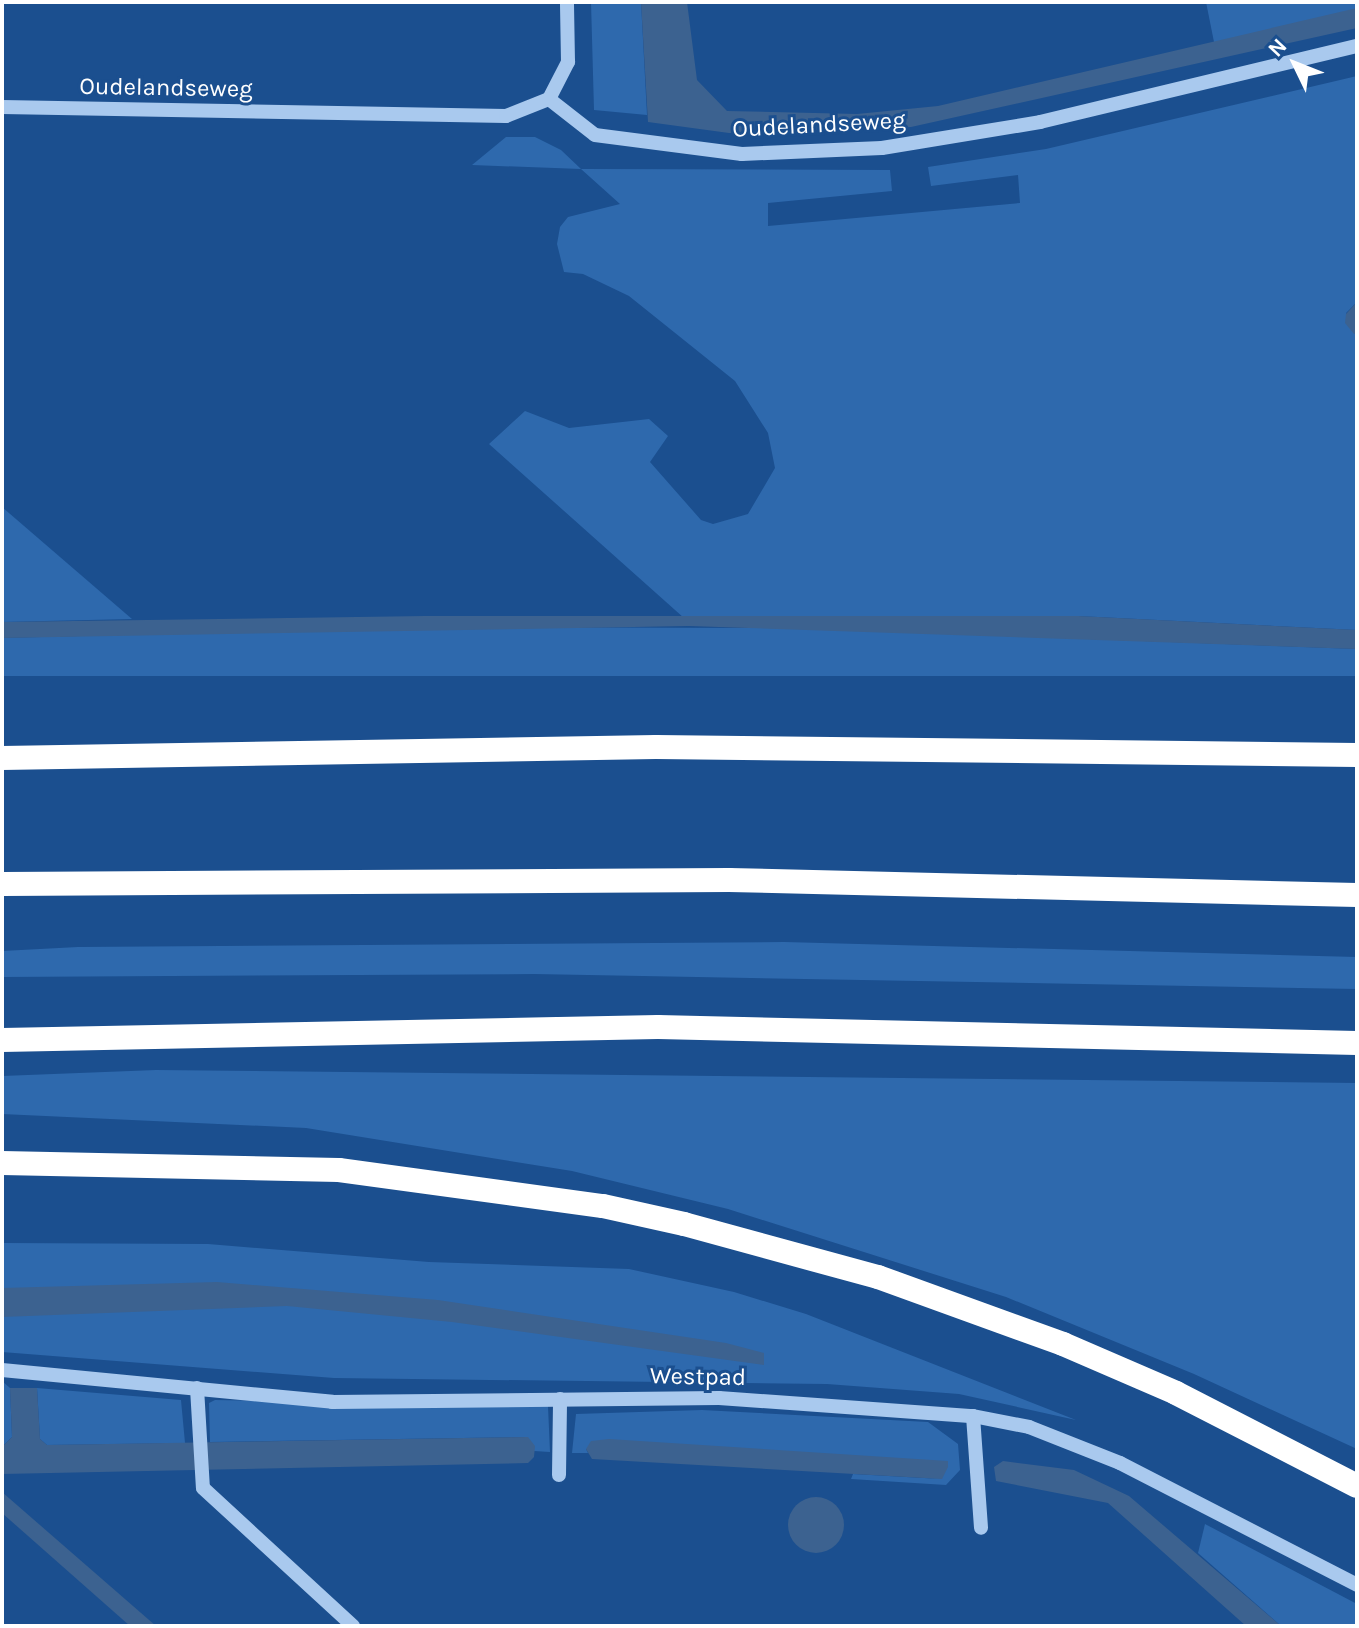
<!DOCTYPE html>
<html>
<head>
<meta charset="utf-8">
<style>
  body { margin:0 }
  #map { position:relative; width:1359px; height:1628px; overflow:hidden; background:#1b4f8f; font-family:Karla,sans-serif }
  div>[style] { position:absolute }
  .green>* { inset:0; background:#2e69ad }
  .water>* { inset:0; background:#3c6290 }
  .round { border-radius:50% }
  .minor>* { height:14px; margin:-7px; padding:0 7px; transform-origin:7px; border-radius:7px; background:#a9c9ee }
  .highway>* { height:24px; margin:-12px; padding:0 12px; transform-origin:12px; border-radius:12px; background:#fff }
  span { translate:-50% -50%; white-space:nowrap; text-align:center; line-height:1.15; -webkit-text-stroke:6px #1b4f8f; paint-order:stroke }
  .street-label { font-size:24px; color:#fff }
  .frame { position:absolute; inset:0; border:4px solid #fff; pointer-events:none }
  .north { position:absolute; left:1255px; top:24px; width:80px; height:80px; -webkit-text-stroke:6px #1b4f8f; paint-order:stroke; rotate:313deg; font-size:22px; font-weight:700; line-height:32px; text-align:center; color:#fff }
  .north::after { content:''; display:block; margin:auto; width:28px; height:36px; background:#fff; clip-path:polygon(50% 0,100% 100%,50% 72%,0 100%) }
</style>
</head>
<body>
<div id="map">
  <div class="green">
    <div style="clip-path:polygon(591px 2px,641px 2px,647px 115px,594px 110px)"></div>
    <div style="clip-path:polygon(1206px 2px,1357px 2px,1357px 24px,1217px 57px)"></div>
    <div style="clip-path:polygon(1357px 76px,1357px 302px,1346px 313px,1357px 333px,1357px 630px,1078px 616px,684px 618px,489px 444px,525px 411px,569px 428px,649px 419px,668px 436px,650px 462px,701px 520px,713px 524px,748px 514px,775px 468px,768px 433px,735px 381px,629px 296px,583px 274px,564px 272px,557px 244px,560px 227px,568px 217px,620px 204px,581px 169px,472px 165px,506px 137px,535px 137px,561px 150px,581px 169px,890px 170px,892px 191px,768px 203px,768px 226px,1020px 203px,1018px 175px,931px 186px,928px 167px,1046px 149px)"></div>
    <div style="clip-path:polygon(2px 507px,132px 619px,2px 622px)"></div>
    <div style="clip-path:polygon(431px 627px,793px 628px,1357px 649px,1357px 676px,2px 676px,2px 638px)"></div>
    <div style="clip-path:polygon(784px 942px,1357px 957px,1357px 989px,534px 974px,2px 977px,2px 951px,78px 947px)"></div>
    <div style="clip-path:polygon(156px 1070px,1357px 1083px,1357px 1449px,1194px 1374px,1006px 1297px,728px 1209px,572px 1171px,306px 1128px,2px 1114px,2px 1076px)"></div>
    <div style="clip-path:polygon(2px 1243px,208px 1244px,429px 1262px,629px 1269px,734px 1292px,806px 1314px,1076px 1420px,959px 1394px,827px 1384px,334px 1378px,2px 1352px)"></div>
    <div style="clip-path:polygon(2px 1381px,10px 1388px,12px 1437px,2px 1447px)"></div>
    <div style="clip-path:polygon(37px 1388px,181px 1400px,185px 1443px,47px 1445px,40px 1439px)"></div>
    <div style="clip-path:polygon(215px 1400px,548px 1406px,550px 1452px,534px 1451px,527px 1437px,210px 1442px,209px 1403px)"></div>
    <div style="clip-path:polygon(702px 1410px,928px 1422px,958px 1444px,960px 1470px,946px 1485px,851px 1479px,853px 1474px,942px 1479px,586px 1449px,588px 1453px,572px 1453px,576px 1414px)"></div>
    <div style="clip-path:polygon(1205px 1524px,1357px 1604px,1357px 1626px,1281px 1626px,1198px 1553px)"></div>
  </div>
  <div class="water">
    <div style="clip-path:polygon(641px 2px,687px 2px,697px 80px,727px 111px,857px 114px,938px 106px,1357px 8px,1357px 28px,911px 127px,729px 133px,648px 122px)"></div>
    <div style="clip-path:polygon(1357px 302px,1357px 333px,1354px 334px,1345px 323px,1346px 314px)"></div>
    <div style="clip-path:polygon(425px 616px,1078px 616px,1357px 630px,1357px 649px,689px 626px,2px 638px,2px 622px)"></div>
    <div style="clip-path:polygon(217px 1282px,438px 1300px,726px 1343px,764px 1353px,764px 1365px,452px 1322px,287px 1306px,2px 1317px,2px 1288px)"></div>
    <div style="clip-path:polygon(10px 1388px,37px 1388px,40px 1439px,47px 1445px,528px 1437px,535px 1446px,534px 1457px,528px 1463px,2px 1474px,2px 1447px,12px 1437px)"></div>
    <div style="clip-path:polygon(609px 1439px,948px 1461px,948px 1467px,942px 1479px,592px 1459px,586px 1449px,591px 1441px)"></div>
    <div style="clip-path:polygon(1003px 1461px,1074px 1470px,1129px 1496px,1281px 1626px,1246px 1626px,1108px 1503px,996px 1481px,994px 1467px)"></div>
    <div style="clip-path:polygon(2px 1492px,156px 1626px,130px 1626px,2px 1513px)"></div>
    <div class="round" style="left:788px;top:1497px;width:56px;height:56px"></div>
  </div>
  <div class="minor">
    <div style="left:549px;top:99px;width:42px;rotate:-62.8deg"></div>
    <div style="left:568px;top:62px;width:60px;rotate:-91deg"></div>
    <div style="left:2px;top:107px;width:504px;rotate:1.02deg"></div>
    <div style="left:506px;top:116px;width:46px;rotate:-21.6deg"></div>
    <div style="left:549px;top:99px;width:58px;rotate:38deg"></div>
    <div style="left:595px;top:135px;width:148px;rotate:7.4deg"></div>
    <div style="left:742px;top:154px;width:140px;rotate:-2.5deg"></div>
    <div style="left:882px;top:148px;width:160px;rotate:-9.3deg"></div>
    <div style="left:1040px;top:122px;width:326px;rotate:-13.5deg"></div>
    <div style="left:2px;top:1370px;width:332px;rotate:5.5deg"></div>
    <div style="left:332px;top:1402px;width:387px;rotate:-0.6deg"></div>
    <div style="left:719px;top:1398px;width:255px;rotate:4.1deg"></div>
    <div style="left:973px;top:1416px;width:57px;rotate:11.1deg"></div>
    <div style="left:1029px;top:1427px;width:98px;rotate:21.6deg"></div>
    <div style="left:1120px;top:1463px;width:267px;rotate:27.2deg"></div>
    <div style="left:197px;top:1388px;width:100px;rotate:86.6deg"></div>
    <div style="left:203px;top:1488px;width:204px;rotate:42.6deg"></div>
    <div style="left:973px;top:1416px;width:112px;rotate:85.9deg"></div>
    <div style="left:559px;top:1475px;width:76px;rotate:-89.2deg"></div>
  </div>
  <div class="highway">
    <div style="left:2px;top:758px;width:654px;rotate:-0.96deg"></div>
    <div style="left:656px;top:747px;width:701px;rotate:0.65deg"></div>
    <div style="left:2px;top:884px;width:727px;rotate:-0.32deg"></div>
    <div style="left:729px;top:880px;width:628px;rotate:1.37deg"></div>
    <div style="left:2px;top:1040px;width:656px;rotate:-1.14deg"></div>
    <div style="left:658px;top:1027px;width:699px;rotate:1.31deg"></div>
    <div style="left:2px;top:1163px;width:337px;rotate:1.2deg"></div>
    <div style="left:339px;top:1170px;width:266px;rotate:7.8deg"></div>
    <div style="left:603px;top:1206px;width:83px;rotate:12.5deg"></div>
    <div style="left:684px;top:1224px;width:201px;rotate:15.3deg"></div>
    <div style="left:878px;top:1277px;width:197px;rotate:19.9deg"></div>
    <div style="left:1063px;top:1344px;width:123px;rotate:23.4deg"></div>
    <div style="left:1176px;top:1393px;width:203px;rotate:27.2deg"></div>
  </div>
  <div class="street-label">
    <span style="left:166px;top:88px;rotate:1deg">Oudelandseweg</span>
    <span style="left:819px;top:125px;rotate:-3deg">Oudelandseweg</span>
    <span style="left:698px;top:1377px;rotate:1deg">Westpad</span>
  </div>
  <div class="frame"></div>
  <div class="north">N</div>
</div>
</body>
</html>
